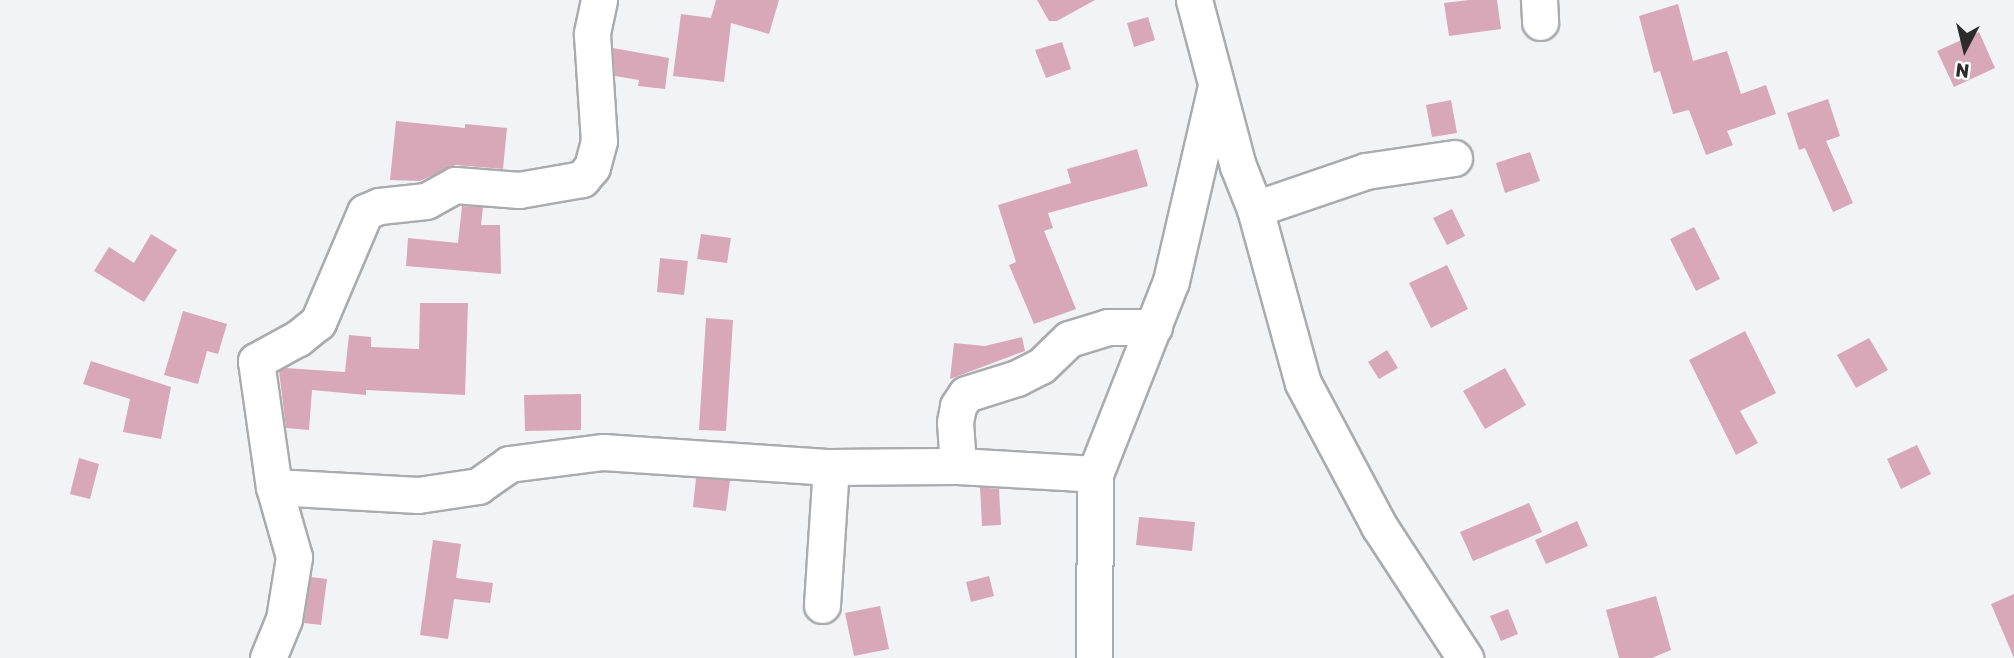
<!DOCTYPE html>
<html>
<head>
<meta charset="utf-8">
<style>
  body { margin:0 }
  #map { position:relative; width:2014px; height:658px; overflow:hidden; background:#f2f3f5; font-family:Rubik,sans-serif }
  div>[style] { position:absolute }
  .building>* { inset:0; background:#d9a8b8 }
  .roads { filter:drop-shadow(2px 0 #aaabad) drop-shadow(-2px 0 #aaabad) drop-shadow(0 2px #aaabad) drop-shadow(0 -2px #aaabad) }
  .minor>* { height:35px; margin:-17.5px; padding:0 17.5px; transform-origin:17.5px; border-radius:17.5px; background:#fff }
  span { translate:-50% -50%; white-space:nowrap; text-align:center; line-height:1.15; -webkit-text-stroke:5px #fff; paint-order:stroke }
  .north { position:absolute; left:1930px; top:14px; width:70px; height:70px; -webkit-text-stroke:5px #fff; paint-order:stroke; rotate:187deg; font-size:19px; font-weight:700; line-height:28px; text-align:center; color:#2c2c2d }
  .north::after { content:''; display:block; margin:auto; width:24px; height:32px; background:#2c2c2d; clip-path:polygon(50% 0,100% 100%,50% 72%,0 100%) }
</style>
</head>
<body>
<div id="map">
  <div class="building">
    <div style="clip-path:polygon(716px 0,779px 0,769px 34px,731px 23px,724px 82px,673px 76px,681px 14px,711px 18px)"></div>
    <div style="clip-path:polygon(1037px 0,1095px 0,1057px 21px,1049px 21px)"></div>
    <div style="clip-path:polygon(1469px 0,1497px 0,1501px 29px,1449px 36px,1444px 3px)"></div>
    <div style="clip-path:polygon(1678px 4px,1693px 61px,1727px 51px,1741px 94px,1766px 85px,1776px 114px,1727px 131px,1733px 145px,1706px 155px,1689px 110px,1673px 114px,1660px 71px,1654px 73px,1639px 16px)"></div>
    <div style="clip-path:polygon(1148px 17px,1155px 40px,1134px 47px,1127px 23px)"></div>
    <div style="clip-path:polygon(1979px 32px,1995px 68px,1954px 87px,1937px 51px)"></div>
    <div style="clip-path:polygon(1062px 42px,1071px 69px,1046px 78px,1035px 50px)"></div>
    <div style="clip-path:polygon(613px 48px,669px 58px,665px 89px,638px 86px,639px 80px,615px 76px)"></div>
    <div style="clip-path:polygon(1828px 99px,1840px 136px,1826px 141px,1853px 203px,1833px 212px,1805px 148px,1799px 150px,1787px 113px)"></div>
    <div style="clip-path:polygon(1451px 100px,1457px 133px,1432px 137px,1426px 105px)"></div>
    <div style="clip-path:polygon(396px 121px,465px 128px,465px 124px,507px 128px,503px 169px,456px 165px,420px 181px,390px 180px)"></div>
    <div style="clip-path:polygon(1137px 149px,1148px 186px,1048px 213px,1053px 228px,1044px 231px,1076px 309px,1034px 324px,1009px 265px,1016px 262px,998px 205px,1071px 183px,1067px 169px)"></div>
    <div style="clip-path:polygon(1530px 152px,1540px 181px,1505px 193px,1496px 163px)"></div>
    <div style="clip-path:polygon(462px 206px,483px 207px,481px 225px,500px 225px,501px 274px,406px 266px,408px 238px,458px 243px)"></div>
    <div style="clip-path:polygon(1452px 209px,1465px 236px,1447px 245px,1433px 218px)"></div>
    <div style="clip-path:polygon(1694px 227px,1720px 279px,1696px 291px,1670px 239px)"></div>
    <div style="clip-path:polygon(151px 234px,177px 250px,144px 302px,94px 271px,109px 247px,134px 263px)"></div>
    <div style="clip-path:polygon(701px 234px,731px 238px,727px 263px,697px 259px)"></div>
    <div style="clip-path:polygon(660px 258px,688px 261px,684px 295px,657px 292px)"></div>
    <div style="clip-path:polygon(1447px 265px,1468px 309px,1431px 328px,1409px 283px)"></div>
    <div style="clip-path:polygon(420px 303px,468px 303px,465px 395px,366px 390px,366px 395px,312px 390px,309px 430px,286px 428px,279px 371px,285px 368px,345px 372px,349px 335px,371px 337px,371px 347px,419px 349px)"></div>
    <div style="clip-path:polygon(183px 311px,227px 324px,218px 354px,207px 351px,198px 384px,164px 375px)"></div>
    <div style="clip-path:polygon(706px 318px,733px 320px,726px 431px,699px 430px)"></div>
    <div style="clip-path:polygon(1745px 331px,1776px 393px,1740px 411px,1758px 443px,1736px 455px,1689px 360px)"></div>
    <div style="clip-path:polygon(1022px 337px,1025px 351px,950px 379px,954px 343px,985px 346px)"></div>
    <div style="clip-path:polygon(1869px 338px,1888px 370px,1856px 388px,1837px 355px)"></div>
    <div style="clip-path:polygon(1387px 350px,1398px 368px,1379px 379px,1368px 362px)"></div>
    <div style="clip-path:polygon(91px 361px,171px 387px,161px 439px,123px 432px,130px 399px,83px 384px)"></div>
    <div style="clip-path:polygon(1505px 368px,1526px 405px,1485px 429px,1463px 391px)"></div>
    <div style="clip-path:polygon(581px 394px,581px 430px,525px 431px,524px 395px)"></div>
    <div style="clip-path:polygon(1917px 445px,1931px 474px,1901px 489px,1887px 459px)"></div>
    <div style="clip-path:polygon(79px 458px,99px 464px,90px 499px,70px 494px)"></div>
    <div style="clip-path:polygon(696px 478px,730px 480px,726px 511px,693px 507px)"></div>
    <div style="clip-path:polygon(980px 487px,999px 489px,1001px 525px,982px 526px)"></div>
    <div style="clip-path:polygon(1529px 503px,1542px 532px,1473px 561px,1460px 532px)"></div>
    <div style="clip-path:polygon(1139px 517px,1195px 522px,1192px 551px,1136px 545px)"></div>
    <div style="clip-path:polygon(1577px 521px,1588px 546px,1546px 564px,1535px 540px)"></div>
    <div style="clip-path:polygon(433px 540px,461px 544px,456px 578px,493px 583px,490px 603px,454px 599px,448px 639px,420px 635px)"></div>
    <div style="clip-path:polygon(989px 576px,994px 596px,971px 602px,966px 582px)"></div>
    <div style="clip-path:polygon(311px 577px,327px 579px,321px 625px,304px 623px)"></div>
    <div style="clip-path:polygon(2014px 594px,2014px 658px,1991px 604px)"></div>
    <div style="clip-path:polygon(1656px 596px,1671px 650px,1652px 658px,1619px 658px,1606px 610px)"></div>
    <div style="clip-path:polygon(880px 606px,889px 649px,854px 656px,845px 613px)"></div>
    <div style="clip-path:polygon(1508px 609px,1518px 634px,1501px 641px,1490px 616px)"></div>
  </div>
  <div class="roads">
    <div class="minor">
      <div style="left:599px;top:0;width:35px;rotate:102deg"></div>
      <div style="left:592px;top:34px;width:107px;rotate:86.3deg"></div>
      <div style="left:599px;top:141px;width:27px;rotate:105deg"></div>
      <div style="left:592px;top:167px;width:16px;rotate:130deg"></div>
      <div style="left:582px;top:179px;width:64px;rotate:170.1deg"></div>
      <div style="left:519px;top:190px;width:64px;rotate:-175.5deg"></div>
      <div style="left:455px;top:185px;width:33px;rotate:151deg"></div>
      <div style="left:426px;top:201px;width:47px;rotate:173.9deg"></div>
      <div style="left:379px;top:206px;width:15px;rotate:157deg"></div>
      <div style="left:365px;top:212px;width:120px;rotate:113.1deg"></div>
      <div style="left:318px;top:322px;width:26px;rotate:141deg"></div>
      <div style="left:298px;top:338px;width:48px;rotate:151.3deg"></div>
      <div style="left:256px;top:361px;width:127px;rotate:81.9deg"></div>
      <div style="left:274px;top:487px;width:144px;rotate:3.2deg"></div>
      <div style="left:418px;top:495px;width:61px;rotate:-8.5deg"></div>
      <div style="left:478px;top:486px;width:38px;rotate:-35deg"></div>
      <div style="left:509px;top:464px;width:95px;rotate:-7.3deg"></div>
      <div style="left:603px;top:452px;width:228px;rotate:3.8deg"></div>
      <div style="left:831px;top:467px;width:127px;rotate:-0.5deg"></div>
      <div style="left:958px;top:466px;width:137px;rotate:3.3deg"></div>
      <div style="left:1095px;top:474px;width:184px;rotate:90.3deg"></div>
      <div style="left:1194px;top:0;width:172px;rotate:75.2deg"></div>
      <div style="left:1238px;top:166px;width:46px;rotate:68.4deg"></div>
      <div style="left:1255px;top:209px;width:180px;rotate:74.6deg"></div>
      <div style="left:1303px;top:383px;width:162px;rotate:62deg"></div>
      <div style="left:1379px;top:526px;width:158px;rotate:56.9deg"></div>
      <div style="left:1539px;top:0;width:22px;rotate:87deg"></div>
      <div style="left:1255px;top:209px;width:117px;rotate:-18.9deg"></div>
      <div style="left:1366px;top:171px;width:89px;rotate:-8.4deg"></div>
      <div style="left:958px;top:466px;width:44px;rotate:-93.9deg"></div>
      <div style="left:955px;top:422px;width:16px;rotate:-79deg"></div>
      <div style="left:958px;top:406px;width:14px;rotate:-56deg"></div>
      <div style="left:966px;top:394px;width:53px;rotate:-17.4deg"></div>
      <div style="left:1017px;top:378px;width:27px;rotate:-27deg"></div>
      <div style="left:1041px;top:366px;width:39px;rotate:-44deg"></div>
      <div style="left:1069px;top:339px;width:41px;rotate:-17.1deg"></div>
      <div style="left:1108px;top:327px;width:46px"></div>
      <div style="left:1095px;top:474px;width:207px;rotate:-68.5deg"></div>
      <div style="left:1171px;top:281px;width:195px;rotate:-77deg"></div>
      <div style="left:822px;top:605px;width:138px;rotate:-86.3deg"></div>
      <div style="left:268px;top:658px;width:42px;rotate:-67.7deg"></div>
      <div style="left:284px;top:619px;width:63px;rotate:-80.8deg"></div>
      <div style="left:294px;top:557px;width:73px;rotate:-105.9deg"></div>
    </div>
  </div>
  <div class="north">N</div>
</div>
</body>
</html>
